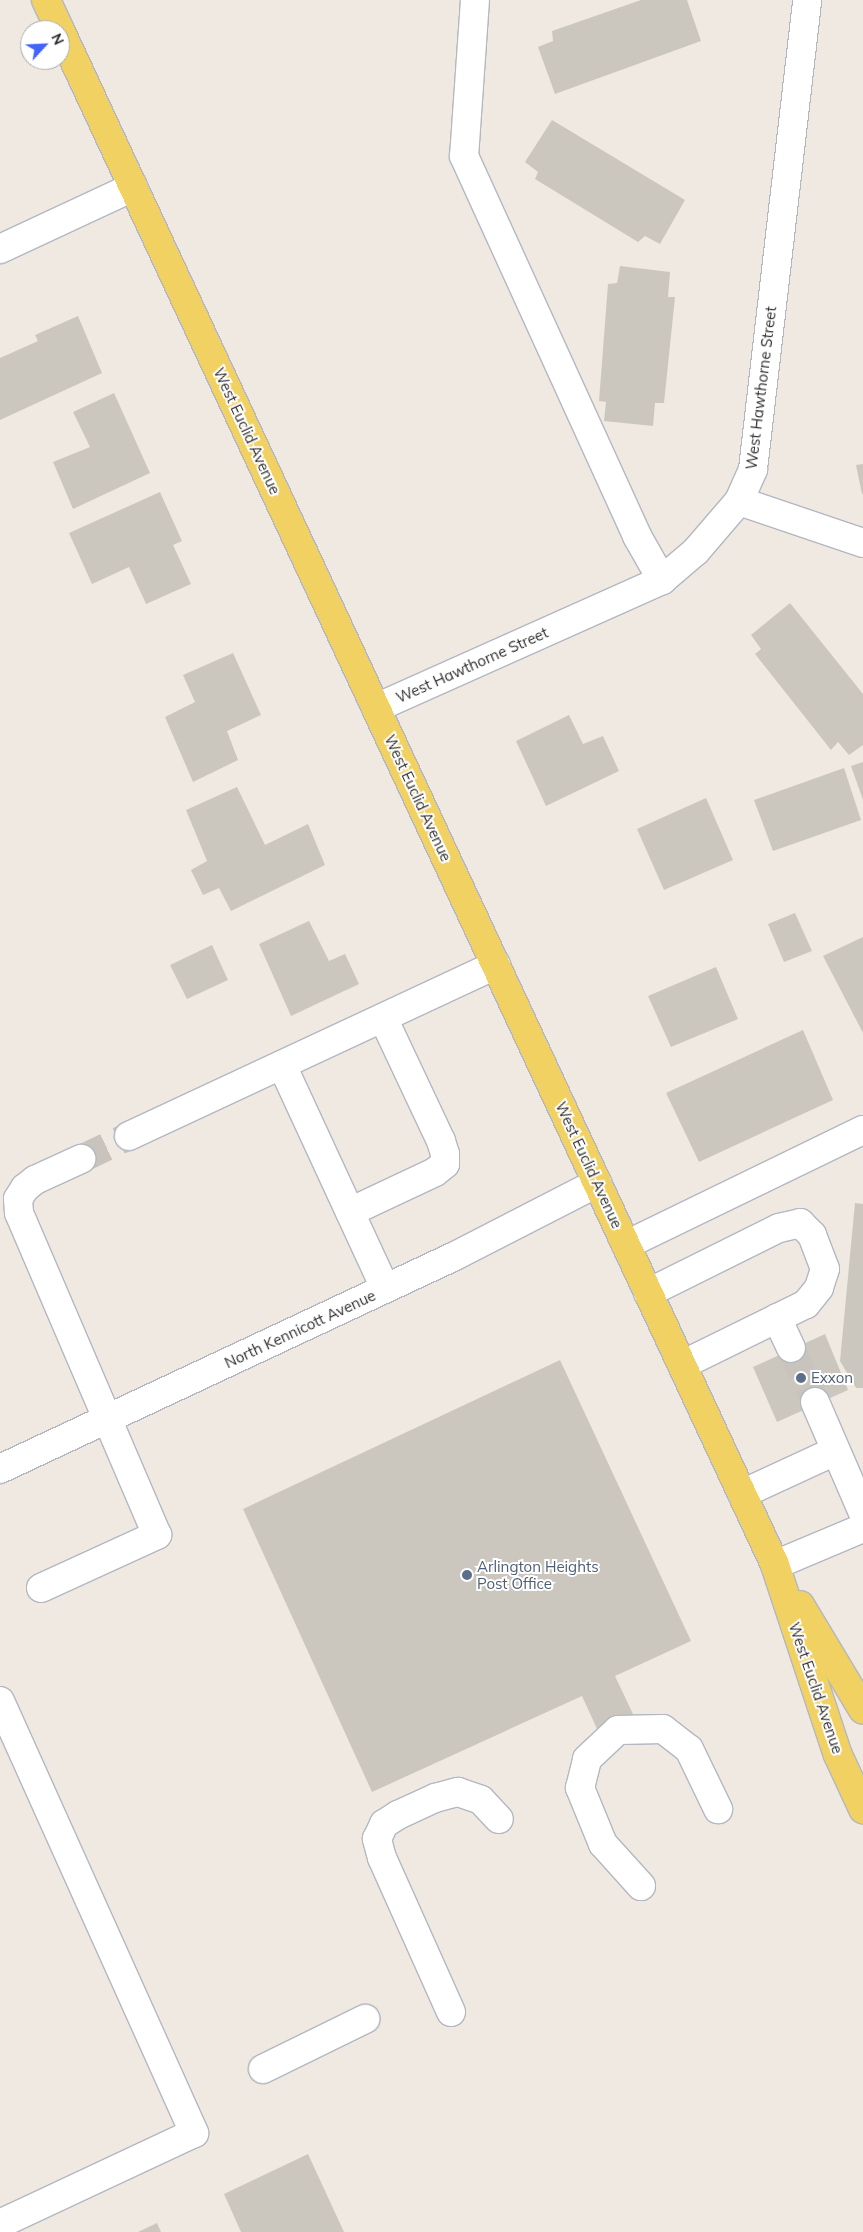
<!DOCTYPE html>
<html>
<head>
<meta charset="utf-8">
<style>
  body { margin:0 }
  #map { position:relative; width:863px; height:2232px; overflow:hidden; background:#efe9e1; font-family:Mulish,sans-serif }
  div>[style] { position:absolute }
  .building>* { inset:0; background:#cbc7bf }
  .minor-tunnel>* { height:28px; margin-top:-14px; transform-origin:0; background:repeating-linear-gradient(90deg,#c8c4bd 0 28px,transparent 0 42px) }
  .roads { filter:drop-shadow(1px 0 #b4b7c1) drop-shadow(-1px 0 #b4b7c1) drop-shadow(0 1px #b4b7c1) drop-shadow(0 -1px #b4b7c1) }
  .minor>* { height:28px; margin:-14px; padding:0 14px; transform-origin:14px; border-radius:14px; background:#fff }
  .major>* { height:28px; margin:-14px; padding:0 14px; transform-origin:14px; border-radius:14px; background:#f2d163 }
  .dots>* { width:14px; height:14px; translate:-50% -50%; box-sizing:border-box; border:2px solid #fff; border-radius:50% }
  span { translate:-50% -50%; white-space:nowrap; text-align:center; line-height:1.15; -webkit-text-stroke:4px #fff; paint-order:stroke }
  .street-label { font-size:15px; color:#2e2e2e }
  .service-label { font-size:15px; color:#4e5e75 }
  .left { translate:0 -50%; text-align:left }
  .north { position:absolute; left:20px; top:20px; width:50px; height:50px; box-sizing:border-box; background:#fff; border:1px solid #ababab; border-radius:50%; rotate:65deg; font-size:14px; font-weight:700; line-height:20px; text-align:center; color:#2e2e2e }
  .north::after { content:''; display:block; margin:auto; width:18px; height:22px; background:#4264fb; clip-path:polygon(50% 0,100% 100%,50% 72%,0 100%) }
</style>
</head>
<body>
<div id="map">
  <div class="building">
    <div style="clip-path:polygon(641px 0,687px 0,701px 41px,555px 94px,538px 47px,553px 41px,552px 31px)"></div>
    <div style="clip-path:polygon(552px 120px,685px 200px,660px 244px,645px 236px,638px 242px,535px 179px,538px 172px,525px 162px)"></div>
    <div style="clip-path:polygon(620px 266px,670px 272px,668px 297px,675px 297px,664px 403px,655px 403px,653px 426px,604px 421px,606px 402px,599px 401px,608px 284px,617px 283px)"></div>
    <div style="clip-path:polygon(78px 316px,102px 373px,0 420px,0 358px,38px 341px,35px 335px)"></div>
    <div style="clip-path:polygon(114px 393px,150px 473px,73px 509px,53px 462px,90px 447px,73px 412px)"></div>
    <div style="clip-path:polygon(863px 464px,863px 494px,862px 494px,856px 465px)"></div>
    <div style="clip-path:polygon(160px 492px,182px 541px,173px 545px,191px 584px,146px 604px,129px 567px,92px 584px,69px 533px)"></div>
    <div style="clip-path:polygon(790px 603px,863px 694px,863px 745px,849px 755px,838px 742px,831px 750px,755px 654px,761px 649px,751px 635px)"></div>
    <div style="clip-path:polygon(233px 653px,261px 715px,227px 731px,238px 760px,193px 782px,165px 717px,195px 702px,183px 675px)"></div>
    <div style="clip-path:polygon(569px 715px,583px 744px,603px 736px,619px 771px,546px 806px,516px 741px)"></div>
    <div style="clip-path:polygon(863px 762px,863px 800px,851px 766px)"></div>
    <div style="clip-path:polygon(844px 768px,861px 820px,773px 851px,754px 800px)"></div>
    <div style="clip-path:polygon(237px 787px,265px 845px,308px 824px,325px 865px,231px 911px,219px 888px,203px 895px,191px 870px,207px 861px,186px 810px)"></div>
    <div style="clip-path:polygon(706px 798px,733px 860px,664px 890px,637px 829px)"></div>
    <div style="clip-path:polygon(795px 913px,812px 951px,784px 962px,768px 924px)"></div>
    <div style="clip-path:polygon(309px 921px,329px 961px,345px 954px,359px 984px,291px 1016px,259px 944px)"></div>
    <div style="clip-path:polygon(863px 937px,863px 1033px,823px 956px)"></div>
    <div style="clip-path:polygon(212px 945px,228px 980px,187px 999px,170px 965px)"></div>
    <div style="clip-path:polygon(716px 967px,738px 1019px,671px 1047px,648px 996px)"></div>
    <div style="clip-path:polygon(803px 1030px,833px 1100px,699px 1162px,666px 1093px)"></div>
    <div style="clip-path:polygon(855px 1203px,863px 1204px,863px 1388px,856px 1388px,840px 1361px)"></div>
    <div style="clip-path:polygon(825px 1334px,848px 1390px,777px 1422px,753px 1367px)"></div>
    <div style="clip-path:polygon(560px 1360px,691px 1641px,615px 1676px,633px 1714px,598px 1731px,582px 1696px,372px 1792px,243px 1509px)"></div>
    <div style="clip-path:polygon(308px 2154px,344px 2232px,241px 2232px,224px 2194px)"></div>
    <div style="clip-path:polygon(157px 2223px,161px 2232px,138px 2232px)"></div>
  </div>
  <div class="minor-tunnel">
    <div style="left:81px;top:1159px;width:53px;rotate:-25.6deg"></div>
    <div style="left:791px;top:1348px;width:59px;rotate:66deg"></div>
  </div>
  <div class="roads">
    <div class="minor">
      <div style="left:475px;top:0;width:156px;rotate:94deg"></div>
      <div style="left:464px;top:156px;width:418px;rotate:65.5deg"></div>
      <div style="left:637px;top:536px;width:51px;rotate:60.4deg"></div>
      <div style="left:0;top:249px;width:147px;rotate:-25deg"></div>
      <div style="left:739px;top:501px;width:131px;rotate:18.7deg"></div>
      <div style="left:376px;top:708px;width:313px;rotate:-24.1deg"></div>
      <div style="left:662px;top:580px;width:45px;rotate:-40.5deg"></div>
      <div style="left:696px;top:551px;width:66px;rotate:-49.3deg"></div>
      <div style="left:739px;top:501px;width:35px;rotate:-66deg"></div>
      <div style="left:753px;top:469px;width:472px;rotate:-83.4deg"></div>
      <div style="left:282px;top:1065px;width:246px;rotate:65.2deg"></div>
      <div style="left:129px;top:1136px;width:405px;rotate:-25deg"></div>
      <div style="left:350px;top:1212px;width:94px;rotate:-25.2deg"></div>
      <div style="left:435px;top:1172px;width:13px;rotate:-39deg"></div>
      <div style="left:445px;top:1164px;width:10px;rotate:-90deg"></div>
      <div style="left:445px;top:1154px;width:14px;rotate:-107deg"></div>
      <div style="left:441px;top:1141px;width:136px;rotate:-115.2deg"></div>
      <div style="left:626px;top:1245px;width:263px;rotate:-25.9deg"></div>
      <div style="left:648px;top:1293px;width:146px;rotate:-26.4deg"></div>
      <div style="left:779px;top:1228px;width:22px;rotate:-13deg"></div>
      <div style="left:800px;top:1223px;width:17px;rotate:45deg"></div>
      <div style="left:812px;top:1235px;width:36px;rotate:69deg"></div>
      <div style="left:825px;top:1269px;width:20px;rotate:108deg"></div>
      <div style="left:819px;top:1288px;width:21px;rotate:129deg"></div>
      <div style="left:806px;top:1304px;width:138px;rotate:153.8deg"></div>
      <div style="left:777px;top:1318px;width:33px;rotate:65deg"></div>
      <div style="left:815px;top:1402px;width:121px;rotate:66.6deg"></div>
      <div style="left:0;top:1469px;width:502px;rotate:-25.09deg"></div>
      <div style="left:455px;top:1256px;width:160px;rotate:-27.2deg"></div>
      <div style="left:742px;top:1494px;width:102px;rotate:-24.8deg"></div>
      <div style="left:775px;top:1565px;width:95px;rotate:-22.8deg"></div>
      <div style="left:41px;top:1588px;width:128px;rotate:-24.6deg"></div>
      <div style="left:157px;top:1535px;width:350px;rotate:-113.2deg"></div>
      <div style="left:19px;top:1213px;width:14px;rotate:-94deg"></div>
      <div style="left:18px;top:1199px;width:13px;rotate:-58deg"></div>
      <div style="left:25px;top:1188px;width:13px;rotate:-39deg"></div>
      <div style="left:35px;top:1180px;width:51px;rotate:-24.5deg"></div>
      <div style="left:0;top:1701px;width:474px;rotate:65.8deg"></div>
      <div style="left:194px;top:2133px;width:214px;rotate:154.9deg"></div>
      <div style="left:641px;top:1886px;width:57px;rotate:-132.1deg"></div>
      <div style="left:603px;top:1844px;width:61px;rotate:-112.3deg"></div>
      <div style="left:580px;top:1788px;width:30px;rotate:-76deg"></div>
      <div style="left:587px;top:1759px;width:42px;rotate:-43.1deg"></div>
      <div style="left:618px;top:1730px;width:45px;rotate:-1.3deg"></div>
      <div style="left:663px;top:1729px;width:33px;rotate:38deg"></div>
      <div style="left:689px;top:1749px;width:67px;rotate:64.2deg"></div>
      <div style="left:451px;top:2012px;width:169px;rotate:-114.1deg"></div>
      <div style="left:382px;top:1858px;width:20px;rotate:-105deg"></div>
      <div style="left:377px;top:1839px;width:17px;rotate:-65deg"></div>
      <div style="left:384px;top:1824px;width:17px;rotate:-33deg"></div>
      <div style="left:398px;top:1815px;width:41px;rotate:-24.7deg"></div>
      <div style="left:435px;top:1798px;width:24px;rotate:-15deg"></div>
      <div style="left:458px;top:1792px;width:24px;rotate:19deg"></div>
      <div style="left:481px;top:1800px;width:26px;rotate:47deg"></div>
      <div style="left:263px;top:2069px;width:114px;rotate:-26.1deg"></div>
    </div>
    <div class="major">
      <div style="left:46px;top:0;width:33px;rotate:65deg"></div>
      <div style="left:60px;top:30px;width:1693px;rotate:65.02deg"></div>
      <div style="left:775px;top:1565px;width:200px;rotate:71.7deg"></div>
      <div style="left:838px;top:1755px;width:60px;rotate:65.2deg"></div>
      <div style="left:800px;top:1605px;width:122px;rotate:59deg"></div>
    </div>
  </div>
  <div class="dots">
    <div style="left:801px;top:1378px;background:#5c6f8a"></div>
    <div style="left:467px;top:1575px;background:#5c6f8a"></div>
  </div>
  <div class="street-label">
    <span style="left:761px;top:388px;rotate:-83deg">West Hawthorne Street</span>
    <span style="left:247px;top:431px;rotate:65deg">West Euclid Avenue</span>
    <span style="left:472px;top:665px;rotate:-24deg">West Hawthorne Street</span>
    <span style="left:418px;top:798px;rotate:65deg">West Euclid Avenue</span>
    <span style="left:589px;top:1165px;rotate:65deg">West Euclid Avenue</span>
    <span style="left:300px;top:1329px;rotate:-25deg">North Kennicott Avenue</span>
    <span style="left:816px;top:1688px;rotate:71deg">West Euclid Avenue</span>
  </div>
  <div class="service-label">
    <span class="left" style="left:811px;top:1378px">Exxon</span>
    <span class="left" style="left:477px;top:1575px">Arlington Heights<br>Post Office</span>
  </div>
  <div class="north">N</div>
</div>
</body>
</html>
